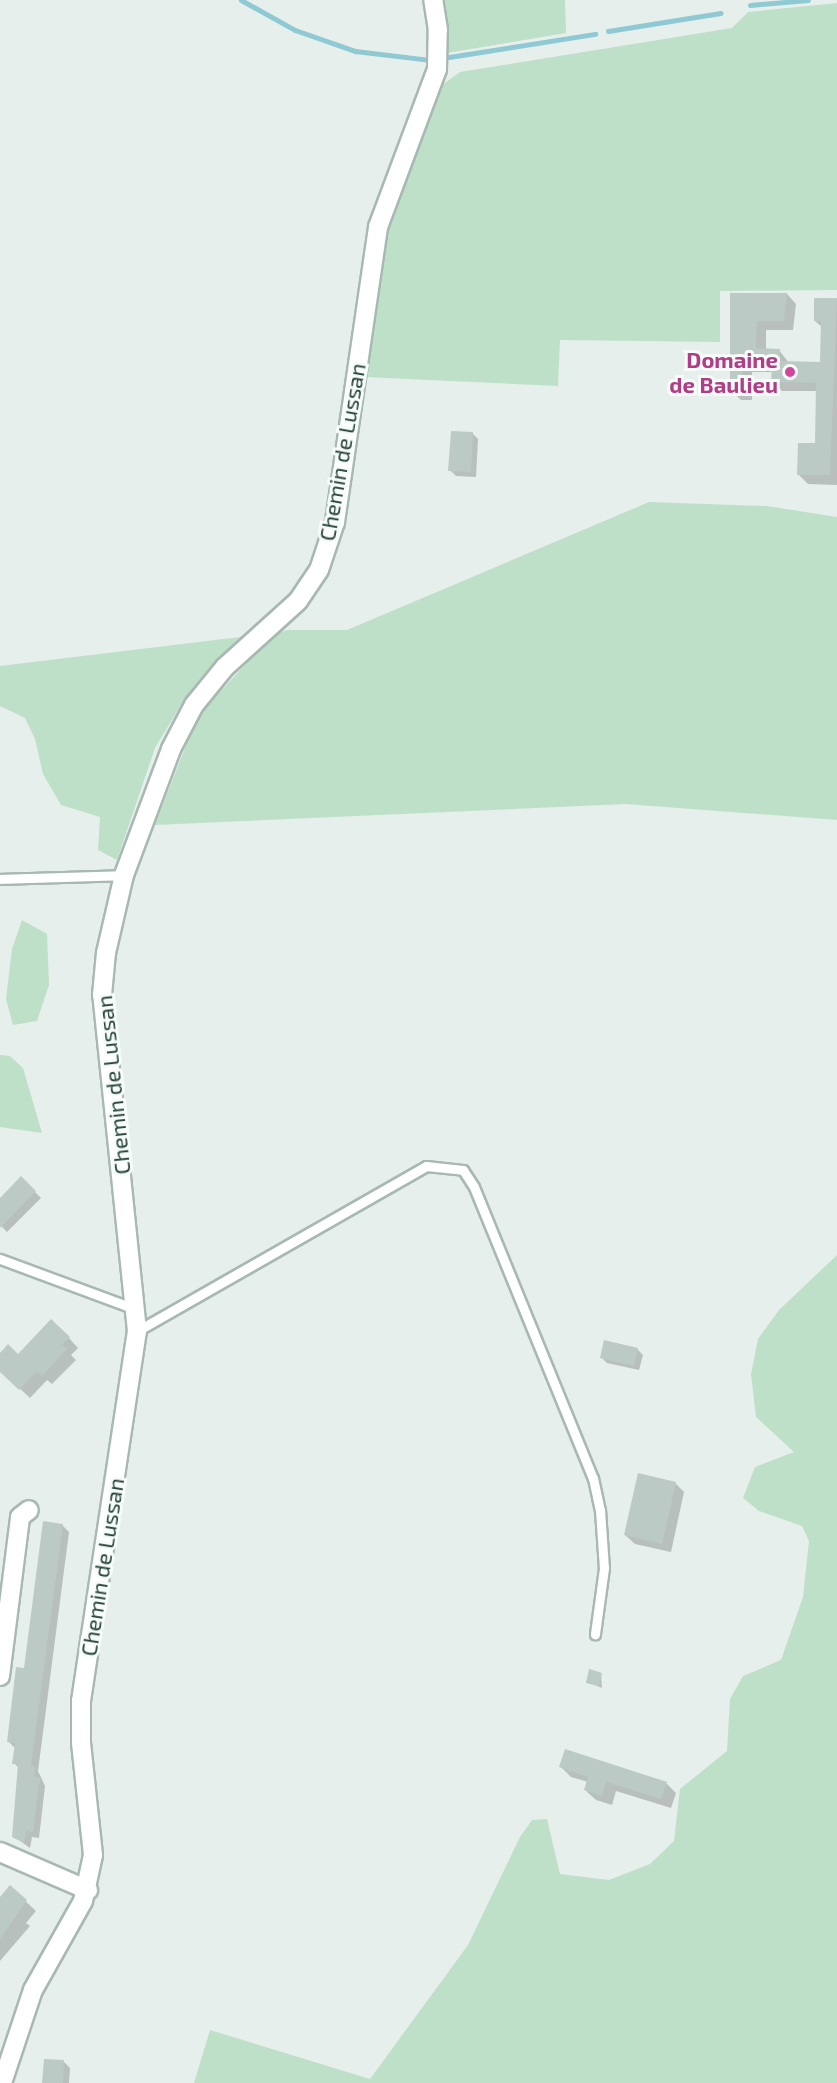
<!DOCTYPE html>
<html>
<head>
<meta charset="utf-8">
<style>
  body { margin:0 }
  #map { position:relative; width:837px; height:2083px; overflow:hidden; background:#e6efeb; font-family:"Exo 2",sans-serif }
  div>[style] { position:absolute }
  .green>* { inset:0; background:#bfe0c8 }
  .shadow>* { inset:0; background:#0003 }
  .stream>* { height:5px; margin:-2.5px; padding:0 2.5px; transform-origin:2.5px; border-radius:2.5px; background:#8ec9d4 }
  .building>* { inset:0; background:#bbcac4 }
  .roads { filter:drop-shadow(2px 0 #a8b8b2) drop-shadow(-2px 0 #a8b8b2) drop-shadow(0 2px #a8b8b2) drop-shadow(0 -2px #a8b8b2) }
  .lane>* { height:9px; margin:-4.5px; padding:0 4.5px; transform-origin:4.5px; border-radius:4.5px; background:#fff }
  .street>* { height:18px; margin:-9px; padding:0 9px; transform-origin:9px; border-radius:9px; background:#fff }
  .dots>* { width:16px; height:16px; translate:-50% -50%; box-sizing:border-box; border:3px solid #f7fbf9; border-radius:50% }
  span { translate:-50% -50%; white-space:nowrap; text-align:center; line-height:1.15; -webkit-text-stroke:6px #f7fbf9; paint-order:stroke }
  .hotel-label { font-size:22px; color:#b23c85; font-weight:700 }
  .right { translate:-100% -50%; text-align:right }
  .street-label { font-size:22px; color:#24423a }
</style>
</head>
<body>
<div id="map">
  <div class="green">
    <div style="clip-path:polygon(440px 0,565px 0,566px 33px,447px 53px)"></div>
    <div style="clip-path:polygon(837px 3px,837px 290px,720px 291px,720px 342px,560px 340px,558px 386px,365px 377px,388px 228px,442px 85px,460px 72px,732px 28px,748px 12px)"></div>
    <div style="clip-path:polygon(649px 502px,767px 506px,837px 517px,837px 820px,625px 804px,155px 825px,197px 717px,274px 633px,288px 630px,347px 630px)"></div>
    <div style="clip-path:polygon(240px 637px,184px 700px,155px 748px,117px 860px,98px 850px,100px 817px,61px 805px,43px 774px,35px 739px,25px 718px,0 706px,0 666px)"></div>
    <div style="clip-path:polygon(22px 920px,47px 934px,49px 985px,37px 1021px,13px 1025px,6px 999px,12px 949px)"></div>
    <div style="clip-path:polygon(0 1055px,10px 1056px,23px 1068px,42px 1133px,0 1127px)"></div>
    <div style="clip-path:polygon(837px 1255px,837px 2083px,194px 2083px,210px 2030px,370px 2079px,468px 1945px,520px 1837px,532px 1820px,547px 1819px,560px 1874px,609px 1880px,650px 1864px,674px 1841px,680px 1789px,727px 1751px,730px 1699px,743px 1676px,781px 1660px,803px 1597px,809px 1541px,802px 1526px,759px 1511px,743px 1498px,755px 1467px,794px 1452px,756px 1417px,751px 1374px,758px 1339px,779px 1310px)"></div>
  </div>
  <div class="shadow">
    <div style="clip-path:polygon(732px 294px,787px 294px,796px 304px,793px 330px,766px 330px,766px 350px,779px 350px,789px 363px,821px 364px,822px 327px,815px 321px,816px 299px,837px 299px,837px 485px,808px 484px,799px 475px,816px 445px,817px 391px,782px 391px,772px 381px,773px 372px,752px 372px,752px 400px,741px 400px,731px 390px)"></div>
    <div style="clip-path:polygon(472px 433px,478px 439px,476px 477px,456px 476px,450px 470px)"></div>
    <div style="clip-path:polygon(21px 1178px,41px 1198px,7px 1232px,2px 1227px,1px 1199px)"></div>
    <div style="clip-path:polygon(69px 1338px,78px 1348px,71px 1355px,76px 1360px,52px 1384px,47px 1380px,30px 1398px,2px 1372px,0 1355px,18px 1356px)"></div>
    <div style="clip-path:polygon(637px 1349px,643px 1355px,639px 1370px,607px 1363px,601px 1357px)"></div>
    <div style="clip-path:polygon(675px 1483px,684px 1492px,671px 1552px,635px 1544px,625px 1535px)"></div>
    <div style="clip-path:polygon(62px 1525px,69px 1532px,38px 1771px,45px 1786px,39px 1838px,32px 1837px,30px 1848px,13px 1836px,19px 1768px,14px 1763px,15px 1748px,8px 1741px)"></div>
    <div style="clip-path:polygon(601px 1674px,602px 1688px,587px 1682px)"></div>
    <div style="clip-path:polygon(561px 1767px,666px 1783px,676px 1793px,671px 1808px,616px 1791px,612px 1805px,596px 1800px,585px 1790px,588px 1782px,571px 1777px)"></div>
    <div style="clip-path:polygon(10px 1887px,36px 1911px,26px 1923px,30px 1926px,0 1961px,0 1899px)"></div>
    <div style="clip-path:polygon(63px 2061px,70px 2068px,69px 2083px,44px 2083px)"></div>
  </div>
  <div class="stream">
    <div style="left:241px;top:0;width:62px;rotate:29.1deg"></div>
    <div style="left:295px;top:30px;width:64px;rotate:19.3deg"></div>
    <div style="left:355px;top:51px;width:77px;rotate:6.8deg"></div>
    <div style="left:750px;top:5px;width:58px;rotate:-4.9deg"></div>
    <div style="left:608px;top:31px;width:114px;rotate:-9.1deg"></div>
    <div style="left:449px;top:57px;width:148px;rotate:-9deg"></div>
  </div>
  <div class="building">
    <div style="clip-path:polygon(730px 293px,787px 293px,784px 321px,757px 321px,756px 348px,780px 349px,780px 361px,820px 362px,821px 321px,814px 321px,814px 298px,837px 298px,830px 475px,797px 475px,798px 443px,815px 443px,816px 383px,771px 382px,772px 363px,743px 363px,743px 391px,730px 391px)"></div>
    <div style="clip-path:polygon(451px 431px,473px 432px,471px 472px,448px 471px)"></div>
    <div style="clip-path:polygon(21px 1176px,36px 1191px,0 1228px,0 1198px)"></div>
    <div style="clip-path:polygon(51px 1319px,70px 1337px,62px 1345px,67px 1349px,42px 1376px,37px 1371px,19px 1390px,0 1372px,0 1353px,8px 1344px,18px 1354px)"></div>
    <div style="clip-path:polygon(604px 1340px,638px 1348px,634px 1366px,600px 1358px)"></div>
    <div style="clip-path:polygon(638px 1473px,676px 1482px,662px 1544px,624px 1535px)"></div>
    <div style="clip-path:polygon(43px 1521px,63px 1524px,31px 1766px,35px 1766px,34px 1777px,40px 1778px,33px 1832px,26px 1831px,24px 1843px,12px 1837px,18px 1764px,12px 1764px,15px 1743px,7px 1742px,16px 1667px,24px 1668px)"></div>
    <div style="clip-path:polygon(589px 1669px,602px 1673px,599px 1686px,586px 1683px)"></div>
    <div style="clip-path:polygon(565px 1749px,667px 1782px,661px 1799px,606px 1782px,602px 1796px,584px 1790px,588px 1777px,559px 1767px)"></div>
    <div style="clip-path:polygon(10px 1885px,27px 1900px,0 1939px,0 1897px)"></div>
    <div style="clip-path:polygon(44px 2059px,64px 2060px,63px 2083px,42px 2083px)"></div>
  </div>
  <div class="roads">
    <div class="lane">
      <div style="left:0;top:879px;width:124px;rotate:-1.8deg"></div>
      <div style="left:0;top:1259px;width:144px;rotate:20.3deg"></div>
      <div style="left:137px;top:1331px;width:333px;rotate:-29.7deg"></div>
      <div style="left:426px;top:1166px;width:37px;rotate:6deg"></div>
      <div style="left:463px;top:1170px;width:20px;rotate:57deg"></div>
      <div style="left:474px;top:1187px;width:314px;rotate:67.8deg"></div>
      <div style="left:593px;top:1478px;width:33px;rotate:78deg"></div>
      <div style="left:600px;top:1510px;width:58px;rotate:86.1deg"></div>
      <div style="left:604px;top:1568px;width:67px;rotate:97.8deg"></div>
    </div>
    <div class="street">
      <div style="left:0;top:1676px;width:160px;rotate:-82.8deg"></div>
      <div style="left:20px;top:1517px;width:11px;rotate:-38deg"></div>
      <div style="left:0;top:1852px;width:96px;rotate:23.4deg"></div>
      <div style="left:2px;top:2083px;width:98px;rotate:-71.6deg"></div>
      <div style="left:33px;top:1990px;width:102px;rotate:-60.7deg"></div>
      <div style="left:83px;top:1901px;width:47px;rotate:-77.7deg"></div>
      <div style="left:93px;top:1855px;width:113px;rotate:-96.1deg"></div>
      <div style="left:81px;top:1743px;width:42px;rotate:-90deg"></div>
      <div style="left:81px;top:1701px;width:374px;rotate:-81.4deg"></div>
      <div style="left:137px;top:1331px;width:338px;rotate:-95.9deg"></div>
      <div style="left:102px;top:995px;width:42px;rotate:-84.6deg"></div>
      <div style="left:106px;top:953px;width:80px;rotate:-77deg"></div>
      <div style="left:124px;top:875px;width:134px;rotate:-69.5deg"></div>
      <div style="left:171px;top:749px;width:50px;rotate:-62.4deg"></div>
      <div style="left:194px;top:705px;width:49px;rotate:-50.8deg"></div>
      <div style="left:225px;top:667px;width:98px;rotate:-42.1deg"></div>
      <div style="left:298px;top:601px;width:37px;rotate:-56deg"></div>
      <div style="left:319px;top:570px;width:51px;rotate:-71.6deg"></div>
      <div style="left:335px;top:522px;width:298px;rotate:-81.7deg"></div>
      <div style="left:378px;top:227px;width:169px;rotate:-69.5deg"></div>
      <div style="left:437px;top:69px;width:39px;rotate:-89deg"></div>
      <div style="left:438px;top:30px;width:30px;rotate:-99deg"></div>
    </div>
  </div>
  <div class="dots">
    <div style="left:790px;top:372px;background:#d1479c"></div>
  </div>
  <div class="hotel-label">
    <span class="right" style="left:778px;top:372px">Domaine<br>de Baulieu</span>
  </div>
  <div class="street-label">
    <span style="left:342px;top:452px;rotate:-80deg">Chemin de Lussan</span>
    <span style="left:113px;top:1085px;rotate:-96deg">Chemin de Lussan</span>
    <span style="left:102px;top:1567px;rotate:-81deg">Chemin de Lussan</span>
  </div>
</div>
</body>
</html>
